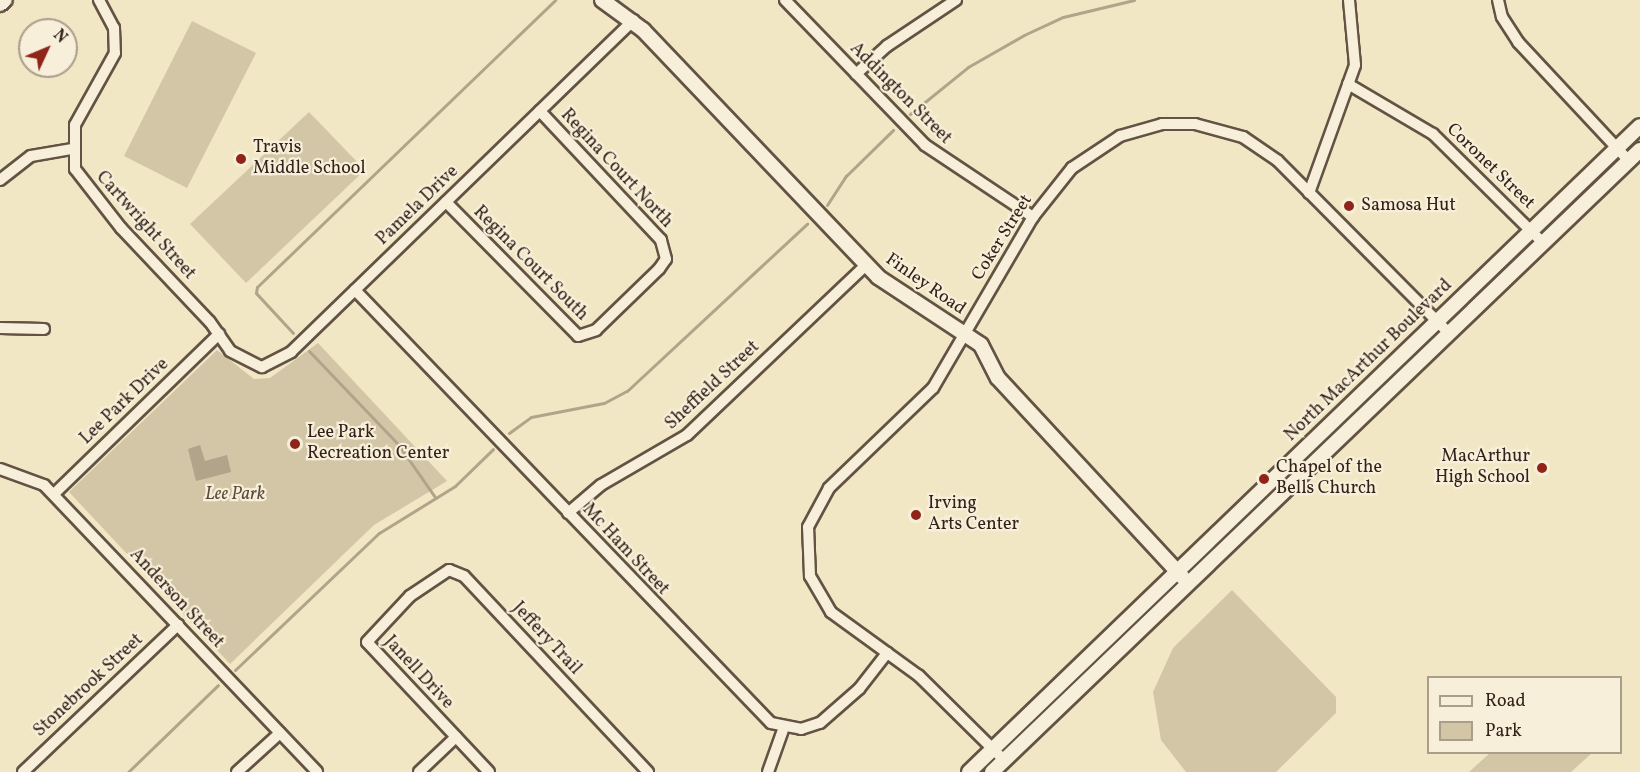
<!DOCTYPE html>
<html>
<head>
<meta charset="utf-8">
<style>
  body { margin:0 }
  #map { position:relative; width:1640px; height:772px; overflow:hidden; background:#f2e7c4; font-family:Vollkorn,serif }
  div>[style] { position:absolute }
  .green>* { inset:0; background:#d2c6a7 }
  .water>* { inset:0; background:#b1a48a }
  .stream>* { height:3px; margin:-1.5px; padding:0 1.5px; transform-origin:1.5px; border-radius:1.5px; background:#b1a48a }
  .roads { filter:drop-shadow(2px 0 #635344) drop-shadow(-2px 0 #635344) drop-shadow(0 2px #635344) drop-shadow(0 -2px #635344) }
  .street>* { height:10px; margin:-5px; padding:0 5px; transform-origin:5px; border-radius:5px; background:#f7efd9 }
  .secondary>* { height:14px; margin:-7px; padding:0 7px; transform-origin:7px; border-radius:7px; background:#f7efd9 }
  .dots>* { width:16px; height:16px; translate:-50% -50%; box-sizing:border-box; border:3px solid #f7efd9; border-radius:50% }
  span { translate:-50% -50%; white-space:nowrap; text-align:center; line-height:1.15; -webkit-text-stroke:4.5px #f7efd9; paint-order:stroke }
  .street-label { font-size:18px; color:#332219 }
  .poi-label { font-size:18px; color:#332219 }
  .left { translate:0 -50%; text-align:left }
  .right { translate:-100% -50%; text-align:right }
  .park-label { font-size:18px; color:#5b4b3c; font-style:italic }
  .legend { position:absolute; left:1427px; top:676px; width:195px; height:78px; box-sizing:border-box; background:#f7efd9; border:2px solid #a99d8c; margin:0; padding:8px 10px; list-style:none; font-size:18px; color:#332219 }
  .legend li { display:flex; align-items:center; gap:12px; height:30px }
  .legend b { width:30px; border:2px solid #a99d8c }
  .north { position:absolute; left:18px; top:18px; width:60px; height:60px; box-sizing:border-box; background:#f7efd9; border:2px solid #a99d8c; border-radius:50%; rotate:46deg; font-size:16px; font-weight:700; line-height:24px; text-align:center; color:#332219 }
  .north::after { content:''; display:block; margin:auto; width:21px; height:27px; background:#8f2418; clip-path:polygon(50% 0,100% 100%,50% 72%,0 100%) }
</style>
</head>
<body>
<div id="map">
  <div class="green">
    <div style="clip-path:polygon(192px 21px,256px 53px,187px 188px,124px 156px)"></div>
    <div style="clip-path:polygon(309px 112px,365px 170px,246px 283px,190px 224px)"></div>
    <div style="clip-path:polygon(318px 343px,447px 481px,374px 525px,230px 664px,69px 492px,217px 350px,254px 379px,270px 378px)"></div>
    <div style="clip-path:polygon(1232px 590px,1336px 697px,1336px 713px,1276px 772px,1186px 772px,1161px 740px,1153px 692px,1173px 648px)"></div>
    <div style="clip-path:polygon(1490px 753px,1490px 752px,1592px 753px,1571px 772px,1469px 772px)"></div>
  </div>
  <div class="water">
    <div style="clip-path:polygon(200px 445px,205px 461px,227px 455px,231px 472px,196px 481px,188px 449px)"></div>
  </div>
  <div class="stream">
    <div style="left:910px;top:114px;width:75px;rotate:-39deg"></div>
    <div style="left:968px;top:67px;width:64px;rotate:-29.7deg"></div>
    <div style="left:1024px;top:35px;width:43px;rotate:-24.8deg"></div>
    <div style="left:1063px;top:17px;width:73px;rotate:-13.5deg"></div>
    <div style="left:827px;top:205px;width:35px;rotate:-57deg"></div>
    <div style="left:846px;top:176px;width:66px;rotate:-44.4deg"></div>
    <div style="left:293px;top:333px;width:54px;rotate:-132.8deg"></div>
    <div style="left:256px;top:293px;width:6px;rotate:-81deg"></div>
    <div style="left:257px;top:287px;width:414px;rotate:-43.9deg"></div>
    <div style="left:309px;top:351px;width:129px;rotate:46.3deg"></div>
    <div style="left:398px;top:444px;width:65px;rotate:55.1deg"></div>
    <div style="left:509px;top:433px;width:27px;rotate:-36deg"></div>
    <div style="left:531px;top:417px;width:74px;rotate:-10.9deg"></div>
    <div style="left:604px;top:403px;width:26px;rotate:-28deg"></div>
    <div style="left:627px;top:391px;width:246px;rotate:-42.9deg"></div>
    <div style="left:235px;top:670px;width:199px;rotate:-43.6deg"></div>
    <div style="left:379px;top:533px;width:89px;rotate:-31.7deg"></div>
    <div style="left:455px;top:486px;width:53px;rotate:-44.2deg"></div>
    <div style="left:128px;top:772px;width:125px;rotate:-44deg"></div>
  </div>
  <div class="roads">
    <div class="street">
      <div style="left:99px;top:0;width:32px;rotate:62deg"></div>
      <div style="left:114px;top:28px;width:25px;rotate:88deg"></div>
      <div style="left:115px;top:53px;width:82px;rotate:119.1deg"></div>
      <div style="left:75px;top:125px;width:44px;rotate:90deg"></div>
      <div style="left:75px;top:169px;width:75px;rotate:52.1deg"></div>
      <div style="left:121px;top:228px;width:129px;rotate:46.6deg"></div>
      <div style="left:210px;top:322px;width:35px;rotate:55deg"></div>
      <div style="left:230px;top:351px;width:36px;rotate:27deg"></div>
      <div style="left:262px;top:367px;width:33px;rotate:-27deg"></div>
      <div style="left:291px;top:352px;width:477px;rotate:-44.1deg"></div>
      <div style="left:785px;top:0;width:202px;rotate:46deg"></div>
      <div style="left:925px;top:145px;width:130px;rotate:33.7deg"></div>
      <div style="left:1498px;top:0;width:17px;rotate:77deg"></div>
      <div style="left:1502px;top:17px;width:30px;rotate:57deg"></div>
      <div style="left:1518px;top:42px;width:163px;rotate:47deg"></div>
      <div style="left:856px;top:74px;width:42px;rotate:-42.1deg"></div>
      <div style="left:887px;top:46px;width:83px;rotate:-33.7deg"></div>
      <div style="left:1348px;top:84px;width:99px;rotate:30.5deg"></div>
      <div style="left:1433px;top:134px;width:155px;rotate:44.7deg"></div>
      <div style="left:0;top:180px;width:39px;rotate:-38deg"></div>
      <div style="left:31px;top:156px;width:42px;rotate:-9.7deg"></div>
      <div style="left:1309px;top:193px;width:136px;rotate:-70.2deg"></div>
      <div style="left:1355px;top:65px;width:65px;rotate:-95.3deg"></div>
      <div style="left:446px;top:202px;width:188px;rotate:45.4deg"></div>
      <div style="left:578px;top:336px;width:19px;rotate:-18deg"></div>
      <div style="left:596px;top:330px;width:88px;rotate:-44.1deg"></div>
      <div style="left:659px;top:269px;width:12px;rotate:-55deg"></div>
      <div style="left:666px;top:259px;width:20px;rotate:-105deg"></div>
      <div style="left:661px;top:240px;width:177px;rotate:-133.2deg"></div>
      <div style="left:355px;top:290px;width:600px;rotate:46.15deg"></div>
      <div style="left:771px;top:723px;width:31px;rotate:11deg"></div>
      <div style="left:801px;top:729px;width:20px;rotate:-18deg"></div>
      <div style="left:820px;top:723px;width:52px;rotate:-41.1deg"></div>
      <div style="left:859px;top:689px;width:46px;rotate:-52.1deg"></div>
      <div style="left:0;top:328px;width:44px;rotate:1.3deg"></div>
      <div style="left:0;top:469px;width:47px;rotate:20deg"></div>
      <div style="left:44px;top:485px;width:396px;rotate:46.4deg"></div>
      <div style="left:54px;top:494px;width:230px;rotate:-44.1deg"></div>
      <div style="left:568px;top:513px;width:43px;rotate:-40.3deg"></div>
      <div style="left:601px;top:485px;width:99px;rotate:-30.2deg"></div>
      <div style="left:687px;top:435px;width:247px;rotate:-43.5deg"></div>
      <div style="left:1004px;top:760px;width:120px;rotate:-135.3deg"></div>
      <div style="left:919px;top:676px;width:109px;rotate:-144deg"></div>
      <div style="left:831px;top:612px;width:42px;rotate:-120.3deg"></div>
      <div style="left:810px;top:576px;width:49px;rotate:-92.3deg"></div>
      <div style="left:808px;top:527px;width:44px;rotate:-61.7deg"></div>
      <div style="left:829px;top:488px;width:144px;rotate:-43.9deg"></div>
      <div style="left:933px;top:388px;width:198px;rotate:-59.7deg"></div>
      <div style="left:1033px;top:217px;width:63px;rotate:-51.5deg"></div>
      <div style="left:1072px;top:168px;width:58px;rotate:-33.7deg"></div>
      <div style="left:1120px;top:136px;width:44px;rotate:-15.9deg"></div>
      <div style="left:1162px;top:124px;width:33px"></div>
      <div style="left:1195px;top:124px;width:50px;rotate:15.2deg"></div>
      <div style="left:1243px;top:137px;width:42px;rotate:34.4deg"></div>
      <div style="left:1278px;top:161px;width:243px;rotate:45.2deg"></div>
      <div style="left:23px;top:772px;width:214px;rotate:-43.5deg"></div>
      <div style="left:237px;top:772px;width:58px;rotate:-42.2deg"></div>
      <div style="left:419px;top:772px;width:51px;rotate:-43.4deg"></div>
      <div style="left:489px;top:772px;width:178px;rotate:-133.2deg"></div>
      <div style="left:367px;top:642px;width:63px;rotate:-46.9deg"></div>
      <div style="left:410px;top:596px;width:47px;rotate:-33.7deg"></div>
      <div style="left:449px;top:570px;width:16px;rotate:22deg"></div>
      <div style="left:464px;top:576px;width:269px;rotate:46.8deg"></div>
      <div style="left:768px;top:772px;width:48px;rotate:-70.4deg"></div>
    </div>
    <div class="secondary">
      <div style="left:602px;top:0;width:51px;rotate:36.2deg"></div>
      <div style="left:643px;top:30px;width:341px;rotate:46.4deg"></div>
      <div style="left:878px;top:277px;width:123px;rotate:33.4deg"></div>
      <div style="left:981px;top:345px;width:37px;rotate:63deg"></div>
      <div style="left:998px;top:378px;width:272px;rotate:47.2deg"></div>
      <div style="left:0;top:4px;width:6px;rotate:-39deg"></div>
      <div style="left:969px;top:772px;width:931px;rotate:-43.91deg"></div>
      <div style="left:992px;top:772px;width:898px;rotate:-43.83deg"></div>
    </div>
  </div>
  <div class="dots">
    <div style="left:241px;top:159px;background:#8f2418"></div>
    <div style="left:1349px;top:206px;background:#8f2418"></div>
    <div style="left:295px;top:444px;background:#8f2418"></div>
    <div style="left:1542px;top:468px;background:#8f2418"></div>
    <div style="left:1264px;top:479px;background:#8f2418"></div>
    <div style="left:916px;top:515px;background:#8f2418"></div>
  </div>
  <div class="street-label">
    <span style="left:900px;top:94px;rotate:45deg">Addington Street</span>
    <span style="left:1490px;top:167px;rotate:44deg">Coronet Street</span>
    <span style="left:616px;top:169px;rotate:47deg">Regina Court North</span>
    <span style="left:418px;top:206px;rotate:-44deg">Pamela Drive</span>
    <span style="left:145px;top:226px;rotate:48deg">Cartwright Street</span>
    <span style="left:1003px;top:238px;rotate:-58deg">Coker Street</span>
    <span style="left:530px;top:264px;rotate:45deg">Regina Court South</span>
    <span style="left:925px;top:285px;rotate:35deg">Finley Road</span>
    <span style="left:1369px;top:361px;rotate:-44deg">North MacArthur Boulevard</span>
    <span style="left:713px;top:386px;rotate:-43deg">Sheffield Street</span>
    <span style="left:125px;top:402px;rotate:-44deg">Lee Park Drive</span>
    <span style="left:625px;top:550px;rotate:47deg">Mc Ham Street</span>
    <span style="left:176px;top:599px;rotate:47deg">Anderson Street</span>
    <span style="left:546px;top:639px;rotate:47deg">Jeffery Trail</span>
    <span style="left:418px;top:673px;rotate:47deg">Janell Drive</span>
    <span style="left:89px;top:686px;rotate:-43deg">Stonebrook Street</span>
  </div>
  <div class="poi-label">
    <span class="left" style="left:253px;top:159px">Travis<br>Middle School</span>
    <span class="left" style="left:1361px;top:206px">Samosa Hut</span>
    <span class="left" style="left:307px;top:444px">Lee Park<br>Recreation Center</span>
    <span class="right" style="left:1530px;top:468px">MacArthur<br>High School</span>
    <span class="left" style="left:1276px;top:479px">Chapel of the<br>Bells Church</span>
    <span class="left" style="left:928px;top:515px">Irving<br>Arts Center</span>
  </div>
  <div class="park-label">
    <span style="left:235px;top:495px">Lee Park</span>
  </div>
  <ul class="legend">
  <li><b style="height:8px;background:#f7efd9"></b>Road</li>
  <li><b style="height:16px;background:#d2c6a7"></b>Park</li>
  </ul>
  <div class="north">N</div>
</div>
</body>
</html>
